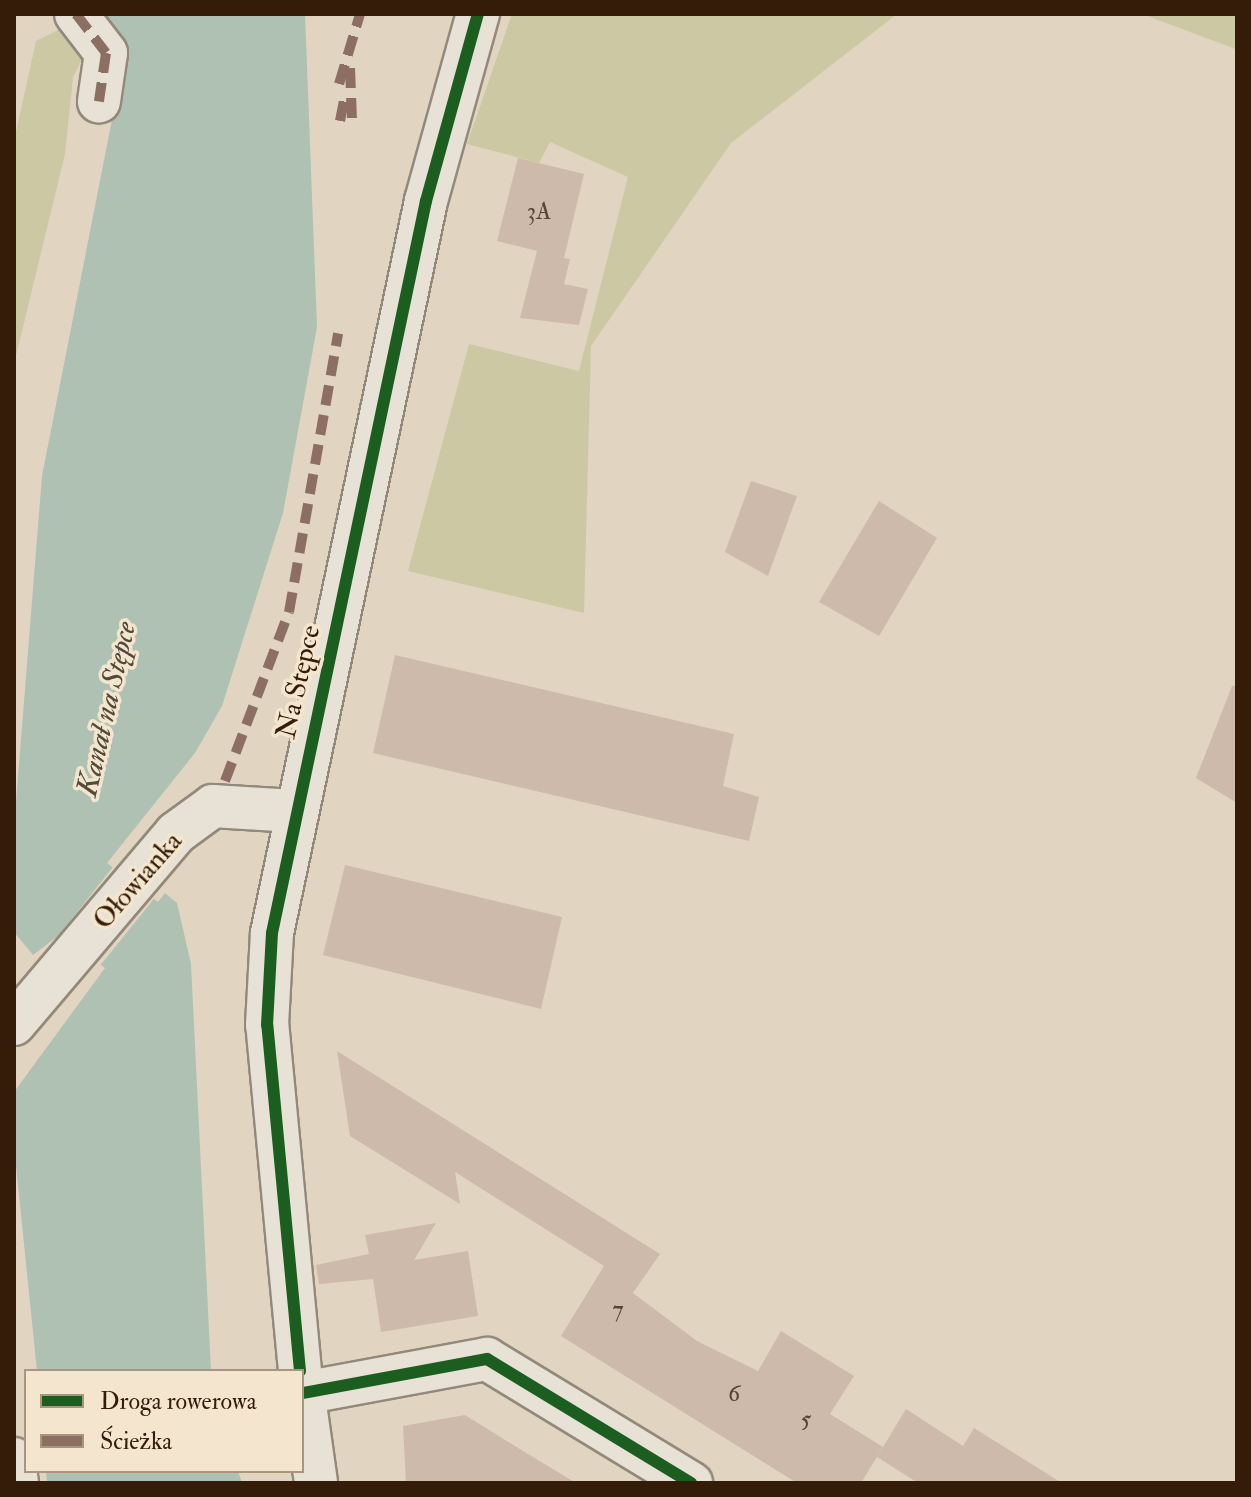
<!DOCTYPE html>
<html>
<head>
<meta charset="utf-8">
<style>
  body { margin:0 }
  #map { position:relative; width:1251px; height:1497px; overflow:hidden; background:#e1d4c0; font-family:"IM FELL Double Pica",serif }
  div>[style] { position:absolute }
  .green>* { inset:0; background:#ccc8a3 }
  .water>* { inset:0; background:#afc1b3 }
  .pier>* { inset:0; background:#e1d4c0 }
  .building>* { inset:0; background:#cebaab }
  .roads { filter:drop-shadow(2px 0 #93897b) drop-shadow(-2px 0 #93897b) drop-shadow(0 2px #93897b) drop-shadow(0 -2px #93897b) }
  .minor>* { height:42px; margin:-21px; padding:0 21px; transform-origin:21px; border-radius:21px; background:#e7e1d6 }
  .quiet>* { height:10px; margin-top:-5px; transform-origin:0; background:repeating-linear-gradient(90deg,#8d6e63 0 20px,transparent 0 30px) }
  .cycleway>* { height:12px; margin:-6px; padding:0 6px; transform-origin:6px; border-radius:6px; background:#1b5e20 }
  span { translate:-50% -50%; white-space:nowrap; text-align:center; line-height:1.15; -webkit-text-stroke:7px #f4e6ce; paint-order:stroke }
  .number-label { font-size:24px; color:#5a4431 }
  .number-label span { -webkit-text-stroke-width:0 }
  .street-label { font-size:28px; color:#341c08 }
  .water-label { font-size:30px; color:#524b3a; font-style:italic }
  .frame { position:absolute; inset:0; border:16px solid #341c08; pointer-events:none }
  .legend { position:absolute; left:24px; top:1369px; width:280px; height:104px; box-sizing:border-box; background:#f4e6ce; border:2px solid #a7957f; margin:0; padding:10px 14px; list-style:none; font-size:24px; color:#341c08 }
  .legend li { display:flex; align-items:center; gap:16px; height:40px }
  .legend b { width:40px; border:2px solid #a7957f }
</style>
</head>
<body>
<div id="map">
  <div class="green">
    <div style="clip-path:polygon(512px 14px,897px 14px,731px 143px,591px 346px,584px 613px,408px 571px,469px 344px,579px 371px,628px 177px,550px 142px,539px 163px,467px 144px)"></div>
    <div style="clip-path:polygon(1142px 14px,1237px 14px,1237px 50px,1233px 48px)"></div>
    <div style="clip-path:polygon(68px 25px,85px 53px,73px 77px,65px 154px,14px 364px,14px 141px,36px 41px)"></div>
  </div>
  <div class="water">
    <div style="clip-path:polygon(96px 14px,305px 14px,317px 327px,283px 513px,222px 706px,195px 753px,107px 863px,158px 902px,165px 893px,177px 903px,191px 964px,211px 1371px,37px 1371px,14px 1146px,14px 1092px,105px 968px,59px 935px,33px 955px,14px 932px,14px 827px,42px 476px,119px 84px)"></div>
    <div style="clip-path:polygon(46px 1471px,238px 1471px,242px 1483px,47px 1483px)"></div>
  </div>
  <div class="pier">
    <div style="clip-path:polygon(116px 863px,157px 895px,99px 967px,59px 935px)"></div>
  </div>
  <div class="building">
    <div style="clip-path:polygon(518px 158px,584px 174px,564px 258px,570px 259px,564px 284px,588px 289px,579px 325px,520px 318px,537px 251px,497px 241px)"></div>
    <div style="clip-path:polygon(751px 481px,797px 496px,768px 576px,725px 552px)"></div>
    <div style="clip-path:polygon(879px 501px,937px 538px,879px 636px,819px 602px)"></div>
    <div style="clip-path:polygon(395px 655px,734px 734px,723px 786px,759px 797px,749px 841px,373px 753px)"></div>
    <div style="clip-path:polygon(1232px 686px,1237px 686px,1237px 803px,1196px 778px)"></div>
    <div style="clip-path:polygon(345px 865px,562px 917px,541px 1009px,323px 955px)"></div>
    <div style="clip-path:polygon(337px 1051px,660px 1254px,633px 1293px,697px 1341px,758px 1371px,781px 1331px,854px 1376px,830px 1414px,883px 1447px,861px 1483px,797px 1483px,561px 1336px,604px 1266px,455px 1172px,460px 1204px,350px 1136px)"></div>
    <div style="clip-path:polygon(436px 1223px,414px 1260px,468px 1251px,478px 1316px,381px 1332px,373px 1279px,319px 1284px,316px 1265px,369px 1254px,365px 1235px)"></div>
    <div style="clip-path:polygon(906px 1409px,963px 1446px,974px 1428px,1062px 1483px,918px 1483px,877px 1457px)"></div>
    <div style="clip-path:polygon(465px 1415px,510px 1443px,576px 1483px,406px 1483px,403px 1426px)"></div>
  </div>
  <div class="roads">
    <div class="minor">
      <div style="left:76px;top:14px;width:49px;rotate:52.4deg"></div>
      <div style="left:106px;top:53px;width:49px;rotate:98.3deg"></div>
      <div style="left:14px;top:1024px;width:250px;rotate:-49.7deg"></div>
      <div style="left:176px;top:833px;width:46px;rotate:-36.1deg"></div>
      <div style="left:213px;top:806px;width:81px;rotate:3.5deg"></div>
      <div style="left:300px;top:1371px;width:348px;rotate:-95.4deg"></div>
      <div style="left:267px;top:1025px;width:92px;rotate:-86.9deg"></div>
      <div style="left:272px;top:933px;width:748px;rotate:-78.12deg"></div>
      <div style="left:426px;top:201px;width:194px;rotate:-74.5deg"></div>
      <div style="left:302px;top:1383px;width:101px;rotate:82deg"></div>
      <div style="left:303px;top:1393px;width:187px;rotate:-10.5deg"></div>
      <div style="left:487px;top:1359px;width:239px;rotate:31.3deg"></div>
      <div style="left:14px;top:1459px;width:24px;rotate:83deg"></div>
    </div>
  </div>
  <div class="quiet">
    <div style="left:76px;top:14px;width:49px;rotate:52.4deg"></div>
    <div style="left:106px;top:53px;width:49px;rotate:98.3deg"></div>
    <div style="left:350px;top:68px;width:52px;rotate:87.8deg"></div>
    <div style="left:339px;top:84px;width:73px;rotate:-73.3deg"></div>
    <div style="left:340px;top:121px;width:25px;rotate:-79deg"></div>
    <div style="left:225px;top:781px;width:181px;rotate:-69.3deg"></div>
    <div style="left:289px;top:612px;width:283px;rotate:-80deg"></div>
  </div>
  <div class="cycleway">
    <div style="left:300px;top:1371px;width:348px;rotate:-95.4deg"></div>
    <div style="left:267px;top:1025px;width:92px;rotate:-86.9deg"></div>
    <div style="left:272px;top:933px;width:748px;rotate:-78.12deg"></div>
    <div style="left:426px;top:201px;width:194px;rotate:-74.5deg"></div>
    <div style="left:303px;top:1393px;width:187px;rotate:-10.5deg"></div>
    <div style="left:487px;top:1359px;width:239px;rotate:31.3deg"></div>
  </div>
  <div class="number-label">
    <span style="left:539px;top:212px">3A</span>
    <span style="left:618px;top:1310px">7</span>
    <span style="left:734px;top:1394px">6</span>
    <span style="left:806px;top:1420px">5</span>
  </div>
  <div class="street-label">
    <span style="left:299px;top:682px;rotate:-77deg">Na Stępce</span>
    <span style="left:138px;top:881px;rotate:-49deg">Ołowianka</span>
  </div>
  <div class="water-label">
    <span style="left:107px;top:709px;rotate:-77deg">Kanał na Stępce</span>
  </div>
  <div class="frame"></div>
  <ul class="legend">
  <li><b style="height:10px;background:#1b5e20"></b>Droga rowerowa</li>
  <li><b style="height:10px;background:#8d6e63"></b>Ścieżka</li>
  </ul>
</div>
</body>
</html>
